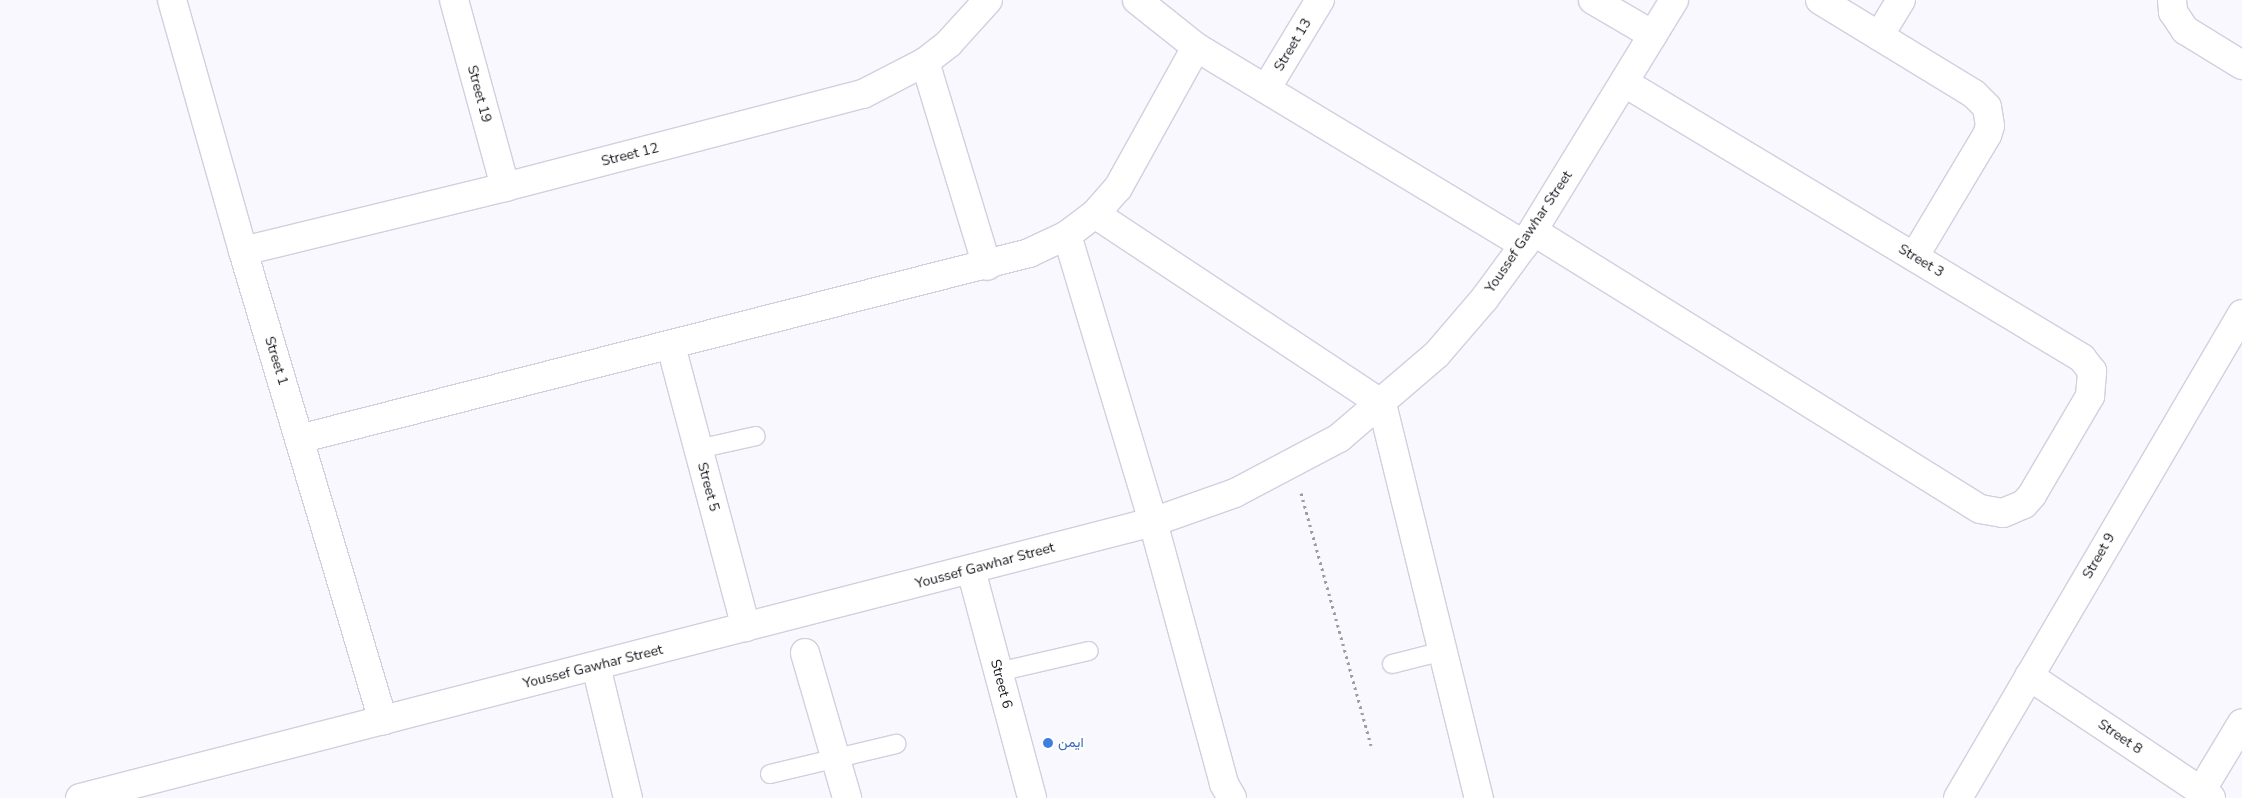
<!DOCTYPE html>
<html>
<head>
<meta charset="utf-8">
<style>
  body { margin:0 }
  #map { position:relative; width:2242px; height:798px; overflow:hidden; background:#f9f8ff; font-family:"Nunito Sans",Vazirmatn,sans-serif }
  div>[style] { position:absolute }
  .path>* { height:3px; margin-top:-1.5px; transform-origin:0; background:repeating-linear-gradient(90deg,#9d9ca2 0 2.5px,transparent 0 6.5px) }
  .roads { filter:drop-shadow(1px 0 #d2cfdf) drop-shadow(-1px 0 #d2cfdf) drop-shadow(0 1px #d2cfdf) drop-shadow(0 -1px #d2cfdf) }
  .lane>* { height:18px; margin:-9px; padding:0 9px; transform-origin:9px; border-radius:9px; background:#fff }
  .street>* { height:28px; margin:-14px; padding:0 14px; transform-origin:14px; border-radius:14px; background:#fff }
  .dots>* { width:14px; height:14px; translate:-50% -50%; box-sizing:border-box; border:2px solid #fff; border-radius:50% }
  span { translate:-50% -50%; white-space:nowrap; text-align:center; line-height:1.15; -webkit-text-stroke:4px #fff; paint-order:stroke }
  .street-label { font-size:14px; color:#1a181e }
  .shop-label { font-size:14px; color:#366cbe }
  .left { translate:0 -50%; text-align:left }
</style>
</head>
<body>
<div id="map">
  <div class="path">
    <div style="left:1301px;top:493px;width:262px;rotate:74.5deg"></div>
  </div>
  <div class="roads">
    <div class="lane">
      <div style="left:698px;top:449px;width:59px;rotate:-12.6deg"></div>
      <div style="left:1392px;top:664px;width:53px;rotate:-14.3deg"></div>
      <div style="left:998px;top:672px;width:93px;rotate:-13deg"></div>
      <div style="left:770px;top:774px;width:130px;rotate:-13.4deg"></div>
    </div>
    <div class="street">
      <div style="left:172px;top:0;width:261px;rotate:74.2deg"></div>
      <div style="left:243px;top:251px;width:490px;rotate:73.4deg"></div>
      <div style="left:454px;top:0;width:194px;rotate:74.7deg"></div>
      <div style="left:1137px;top:0;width:75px;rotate:38.5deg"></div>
      <div style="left:1196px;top:47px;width:383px;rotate:31.1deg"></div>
      <div style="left:1593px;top:0;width:69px;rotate:30.3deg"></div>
      <div style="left:1820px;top:0;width:180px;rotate:31.4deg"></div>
      <div style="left:1974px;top:94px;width:18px;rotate:45deg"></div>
      <div style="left:1987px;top:107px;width:19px;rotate:81deg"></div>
      <div style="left:1990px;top:126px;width:9px;rotate:108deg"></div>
      <div style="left:1987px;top:135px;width:142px;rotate:120.9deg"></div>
      <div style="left:2172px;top:0;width:12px;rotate:85deg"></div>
      <div style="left:2173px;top:12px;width:22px;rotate:56deg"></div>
      <div style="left:2185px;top:30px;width:67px;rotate:31.6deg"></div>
      <div style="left:1879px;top:36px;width:42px;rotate:-58.6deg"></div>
      <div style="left:925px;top:62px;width:213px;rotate:73.1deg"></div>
      <div style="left:1266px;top:89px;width:104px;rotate:-58.8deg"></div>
      <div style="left:1095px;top:214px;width:344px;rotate:33.5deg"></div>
      <div style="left:1382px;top:404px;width:406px;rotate:76.2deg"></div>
      <div style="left:1533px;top:231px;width:526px;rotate:31.88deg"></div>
      <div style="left:1980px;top:509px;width:23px;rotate:10deg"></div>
      <div style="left:2003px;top:513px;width:23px;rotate:-23deg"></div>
      <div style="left:2024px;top:504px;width:12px;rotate:-48deg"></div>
      <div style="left:2032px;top:495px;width:115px;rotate:-59.6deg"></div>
      <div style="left:2090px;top:396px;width:25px;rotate:-85deg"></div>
      <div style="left:2092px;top:371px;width:16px;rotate:-128deg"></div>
      <div style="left:2082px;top:358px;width:533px;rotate:-148.96deg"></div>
      <div style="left:1067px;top:235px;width:300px;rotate:73.3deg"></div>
      <div style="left:1153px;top:522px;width:271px;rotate:74.8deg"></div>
      <div style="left:1224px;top:784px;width:16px;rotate:60deg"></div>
      <div style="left:243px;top:251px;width:270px;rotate:-13.7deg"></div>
      <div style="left:505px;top:187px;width:370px;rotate:-14.6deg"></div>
      <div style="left:863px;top:94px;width:70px;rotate:-27.3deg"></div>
      <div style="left:925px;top:62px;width:31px;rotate:-38deg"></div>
      <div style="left:949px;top:43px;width:58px;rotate:-47.8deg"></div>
      <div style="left:671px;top:346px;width:291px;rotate:75.1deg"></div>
      <div style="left:299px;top:439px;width:753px;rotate:-14.29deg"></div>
      <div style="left:1029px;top:253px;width:42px;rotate:-25.3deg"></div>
      <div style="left:1067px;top:235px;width:35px;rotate:-37deg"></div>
      <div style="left:1095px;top:214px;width:35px;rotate:-49deg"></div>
      <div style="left:1118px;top:188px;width:161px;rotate:-61deg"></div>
      <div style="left:971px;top:570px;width:236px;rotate:75deg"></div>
      <div style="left:805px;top:653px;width:151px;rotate:73.8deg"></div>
      <div style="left:596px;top:666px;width:136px;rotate:76.4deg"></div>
      <div style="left:2029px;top:676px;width:219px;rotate:33.8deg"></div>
      <div style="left:2201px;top:791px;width:79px;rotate:-58.9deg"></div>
      <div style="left:80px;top:798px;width:1108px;rotate:-14.43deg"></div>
      <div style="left:1153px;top:522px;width:87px;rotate:-19.5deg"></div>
      <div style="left:1235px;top:493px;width:118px;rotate:-27.9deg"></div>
      <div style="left:1339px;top:438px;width:129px;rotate:-40.6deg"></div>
      <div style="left:1437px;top:354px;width:74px;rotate:-49.4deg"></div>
      <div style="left:1485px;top:298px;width:66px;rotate:-53.7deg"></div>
      <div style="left:1524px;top:245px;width:287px;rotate:-58.5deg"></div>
      <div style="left:1958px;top:798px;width:561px;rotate:-59.6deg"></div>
    </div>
  </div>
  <div class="dots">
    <div style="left:1048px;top:743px;background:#3f7fe0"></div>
  </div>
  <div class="street-label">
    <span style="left:1293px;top:45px;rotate:-59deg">Street 13</span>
    <span style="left:479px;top:94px;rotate:75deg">Street 19</span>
    <span style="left:630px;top:155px;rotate:-14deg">Street 12</span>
    <span style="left:1529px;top:232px;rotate:-56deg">Youssef Gawhar Street</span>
    <span style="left:1921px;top:261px;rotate:31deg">Street 3</span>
    <span style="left:276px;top:361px;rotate:73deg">Street 1</span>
    <span style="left:708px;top:487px;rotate:75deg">Street 5</span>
    <span style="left:2099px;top:556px;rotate:-60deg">Street 9</span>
    <span style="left:985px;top:566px;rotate:-15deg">Youssef Gawhar Street</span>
    <span style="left:593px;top:667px;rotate:-14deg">Youssef Gawhar Street</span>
    <span style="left:1001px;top:684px;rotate:75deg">Street 6</span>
    <span style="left:2120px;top:737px;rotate:34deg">Street 8</span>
  </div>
  <div class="shop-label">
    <span class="left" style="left:1058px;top:743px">ايمن</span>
  </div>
</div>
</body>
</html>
